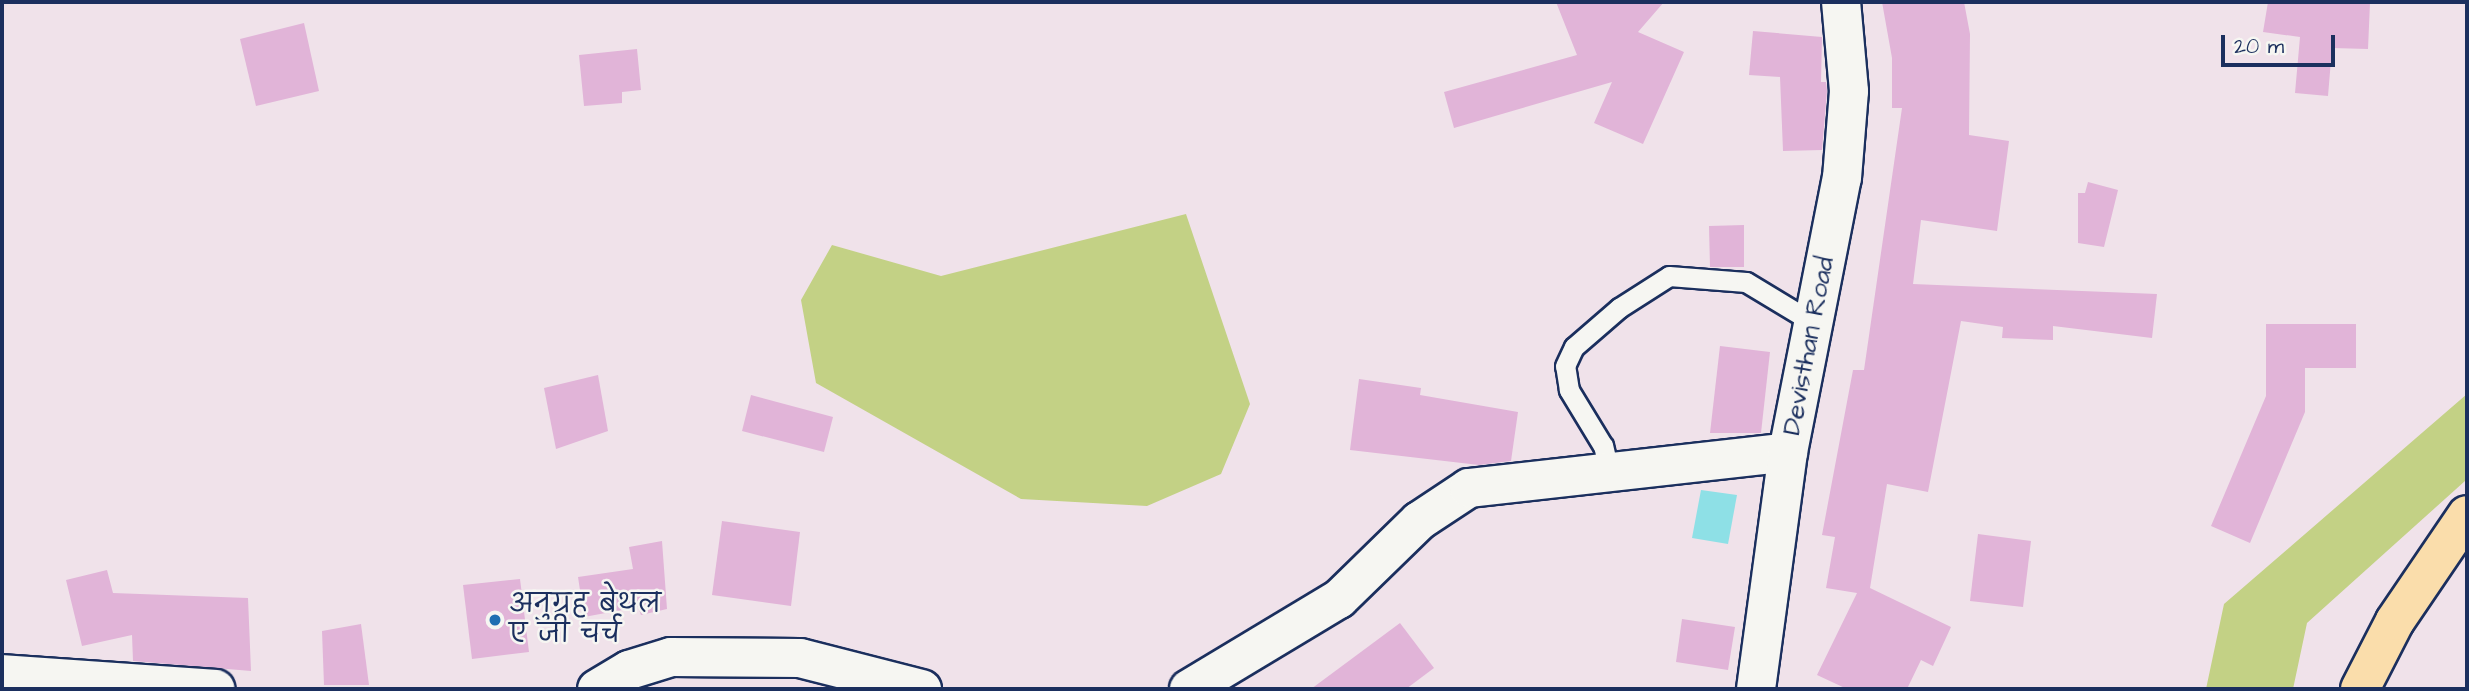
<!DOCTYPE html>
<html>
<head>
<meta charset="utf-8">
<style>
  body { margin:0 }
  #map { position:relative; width:2469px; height:691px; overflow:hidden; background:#f0e2ea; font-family:"Architects Daughter","Playpen Sans Deva",sans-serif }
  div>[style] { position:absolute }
  .green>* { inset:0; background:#c3d185 }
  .water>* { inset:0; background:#8ee0e6 }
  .building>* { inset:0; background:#e1b4d8 }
  .roads { filter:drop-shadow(2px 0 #1b2f5e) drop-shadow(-2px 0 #1b2f5e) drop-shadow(0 2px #1b2f5e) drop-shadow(0 -2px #1b2f5e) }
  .lane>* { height:19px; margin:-9.5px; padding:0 9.5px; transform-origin:9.5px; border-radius:9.5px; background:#f6f6f2 }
  .street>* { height:38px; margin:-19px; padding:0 19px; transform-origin:19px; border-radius:19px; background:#f6f6f2 }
  .highway>* { height:38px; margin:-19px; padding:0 19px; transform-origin:19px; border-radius:19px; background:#faddab }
  .dots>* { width:19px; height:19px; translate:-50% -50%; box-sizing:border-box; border:4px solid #f6f6f2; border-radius:50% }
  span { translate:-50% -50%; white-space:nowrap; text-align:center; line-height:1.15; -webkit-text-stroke:5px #f6f6f2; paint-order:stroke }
  .street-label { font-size:26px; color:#1b2f5e }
  .poi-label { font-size:26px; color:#1b2f5e }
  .left { translate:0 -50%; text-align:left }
  .frame { position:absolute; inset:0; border:4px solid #1b2f5e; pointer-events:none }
  .scale { position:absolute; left:2221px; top:35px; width:114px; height:32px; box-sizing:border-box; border:4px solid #1b2f5e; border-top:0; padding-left:9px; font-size:21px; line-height:24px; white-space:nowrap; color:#1b2f5e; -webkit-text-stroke:5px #f6f6f2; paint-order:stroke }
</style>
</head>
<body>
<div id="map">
  <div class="green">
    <div style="clip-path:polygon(1186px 214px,1250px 404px,1221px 474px,1147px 506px,1021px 499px,816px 383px,801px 300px,832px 245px,941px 276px)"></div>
    <div style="clip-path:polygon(2467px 394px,2465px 481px,2307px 623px,2293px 689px,2206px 689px,2224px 604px)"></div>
  </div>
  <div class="water">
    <div style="clip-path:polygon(1701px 490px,1737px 495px,1728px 544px,1692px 538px)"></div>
  </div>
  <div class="building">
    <div style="clip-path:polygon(1556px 2px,1664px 2px,1638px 32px,1684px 52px,1643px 144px,1594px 123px,1612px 82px,1454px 128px,1444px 92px,1577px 55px)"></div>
    <div style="clip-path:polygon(1882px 2px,1964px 2px,1970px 34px,1969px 135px,2009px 141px,1997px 231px,1921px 220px,1913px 284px,2157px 294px,2152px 338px,2053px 326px,2053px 340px,2002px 338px,2003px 327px,1961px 321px,1928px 492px,1887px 484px,1870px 588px,1951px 627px,1933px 666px,1921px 660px,1907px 689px,1847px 689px,1817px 675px,1857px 593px,1826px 588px,1835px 537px,1822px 535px,1853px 370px,1864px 370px,1902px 108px,1892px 108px,1892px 58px)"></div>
    <div style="clip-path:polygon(2268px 2px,2370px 3px,2368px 49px,2332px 48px,2328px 96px,2295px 93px,2300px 37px,2263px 32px)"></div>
    <div style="clip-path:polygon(304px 23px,319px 91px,256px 106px,240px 39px)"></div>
    <div style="clip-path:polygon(1753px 31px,1822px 37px,1821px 82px,1826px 82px,1827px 91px,1822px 150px,1783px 151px,1780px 77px,1749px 75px)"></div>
    <div style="clip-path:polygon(637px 49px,641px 90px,622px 92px,622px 103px,584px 106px,579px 55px)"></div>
    <div style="clip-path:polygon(2088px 182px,2118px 190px,2104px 247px,2078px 243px,2078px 193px,2085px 193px)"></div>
    <div style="clip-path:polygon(1744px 225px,1744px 267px,1710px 267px,1709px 226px)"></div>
    <div style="clip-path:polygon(2266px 324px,2356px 324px,2356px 368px,2305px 368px,2305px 412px,2250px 543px,2211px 526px,2266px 396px)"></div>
    <div style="clip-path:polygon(1720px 346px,1770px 352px,1761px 433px,1710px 433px)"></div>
    <div style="clip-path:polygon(598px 375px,608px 431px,556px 449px,544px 388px)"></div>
    <div style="clip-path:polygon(1359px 379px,1421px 388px,1420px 395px,1518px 412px,1511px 461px,1479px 465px,1350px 450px)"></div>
    <div style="clip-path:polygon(751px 395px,833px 417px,824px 452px,742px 431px)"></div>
    <div style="clip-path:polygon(722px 521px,800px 532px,791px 606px,712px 595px)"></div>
    <div style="clip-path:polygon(1978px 534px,2031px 541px,2023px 607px,1970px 601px)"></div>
    <div style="clip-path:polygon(662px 541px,667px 609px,641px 615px,638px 607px,584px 617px,578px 577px,633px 569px,629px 547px)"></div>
    <div style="clip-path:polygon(107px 570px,113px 593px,248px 598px,251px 671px,133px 661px,132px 635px,82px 646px,66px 580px)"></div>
    <div style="clip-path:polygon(520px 579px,529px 652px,472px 659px,463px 585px)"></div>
    <div style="clip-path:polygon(1682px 619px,1735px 627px,1728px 670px,1676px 662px)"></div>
    <div style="clip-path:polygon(1400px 623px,1434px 668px,1406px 689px,1311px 689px)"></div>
    <div style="clip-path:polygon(361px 624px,369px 685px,324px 685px,322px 631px)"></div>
  </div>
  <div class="roads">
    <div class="lane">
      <div style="left:1609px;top:471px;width:26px;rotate:-103deg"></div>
      <div style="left:1603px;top:446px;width:66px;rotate:-121.3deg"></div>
      <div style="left:1569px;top:390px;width:24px;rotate:-99deg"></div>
      <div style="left:1565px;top:366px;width:21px;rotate:-65deg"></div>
      <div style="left:1574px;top:347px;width:60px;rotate:-40.9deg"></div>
      <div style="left:1619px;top:308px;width:59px;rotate:-32.6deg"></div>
      <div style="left:1669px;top:276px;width:77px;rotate:4.5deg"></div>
      <div style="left:1746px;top:282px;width:79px;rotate:31.1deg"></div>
    </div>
    <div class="street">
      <div style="left:2px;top:674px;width:214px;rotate:4deg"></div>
      <div style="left:597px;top:689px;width:37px;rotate:-31deg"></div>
      <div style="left:629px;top:670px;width:44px;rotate:-17.2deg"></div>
      <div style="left:671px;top:657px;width:129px;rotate:0.4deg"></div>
      <div style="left:800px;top:658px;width:126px;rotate:14.3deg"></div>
      <div style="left:1189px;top:689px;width:175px;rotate:-31deg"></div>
      <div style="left:1339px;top:599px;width:112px;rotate:-44.3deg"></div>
      <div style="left:1419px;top:521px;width:60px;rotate:-33.4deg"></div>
      <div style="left:1469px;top:488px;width:321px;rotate:-6.4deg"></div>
      <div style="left:1756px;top:689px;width:239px;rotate:-82.3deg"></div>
      <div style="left:1788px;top:452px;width:279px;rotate:-78.9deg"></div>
      <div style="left:1842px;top:178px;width:87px;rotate:-85.4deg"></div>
      <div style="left:1849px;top:91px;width:89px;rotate:-95.1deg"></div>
    </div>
    <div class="highway">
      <div style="left:2360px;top:689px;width:76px;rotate:-62.8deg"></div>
      <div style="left:2395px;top:621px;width:128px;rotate:-55.8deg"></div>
    </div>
  </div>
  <div class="dots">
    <div style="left:495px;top:620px;background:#1f6fb2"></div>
  </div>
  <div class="street-label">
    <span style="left:1809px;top:346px;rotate:-79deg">Devisthan Road</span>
  </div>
  <div class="poi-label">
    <span class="left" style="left:509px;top:620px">अनुग्रह बेथल<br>ए जी चर्च</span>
  </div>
  <div class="frame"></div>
  <div class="scale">20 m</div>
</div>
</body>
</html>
